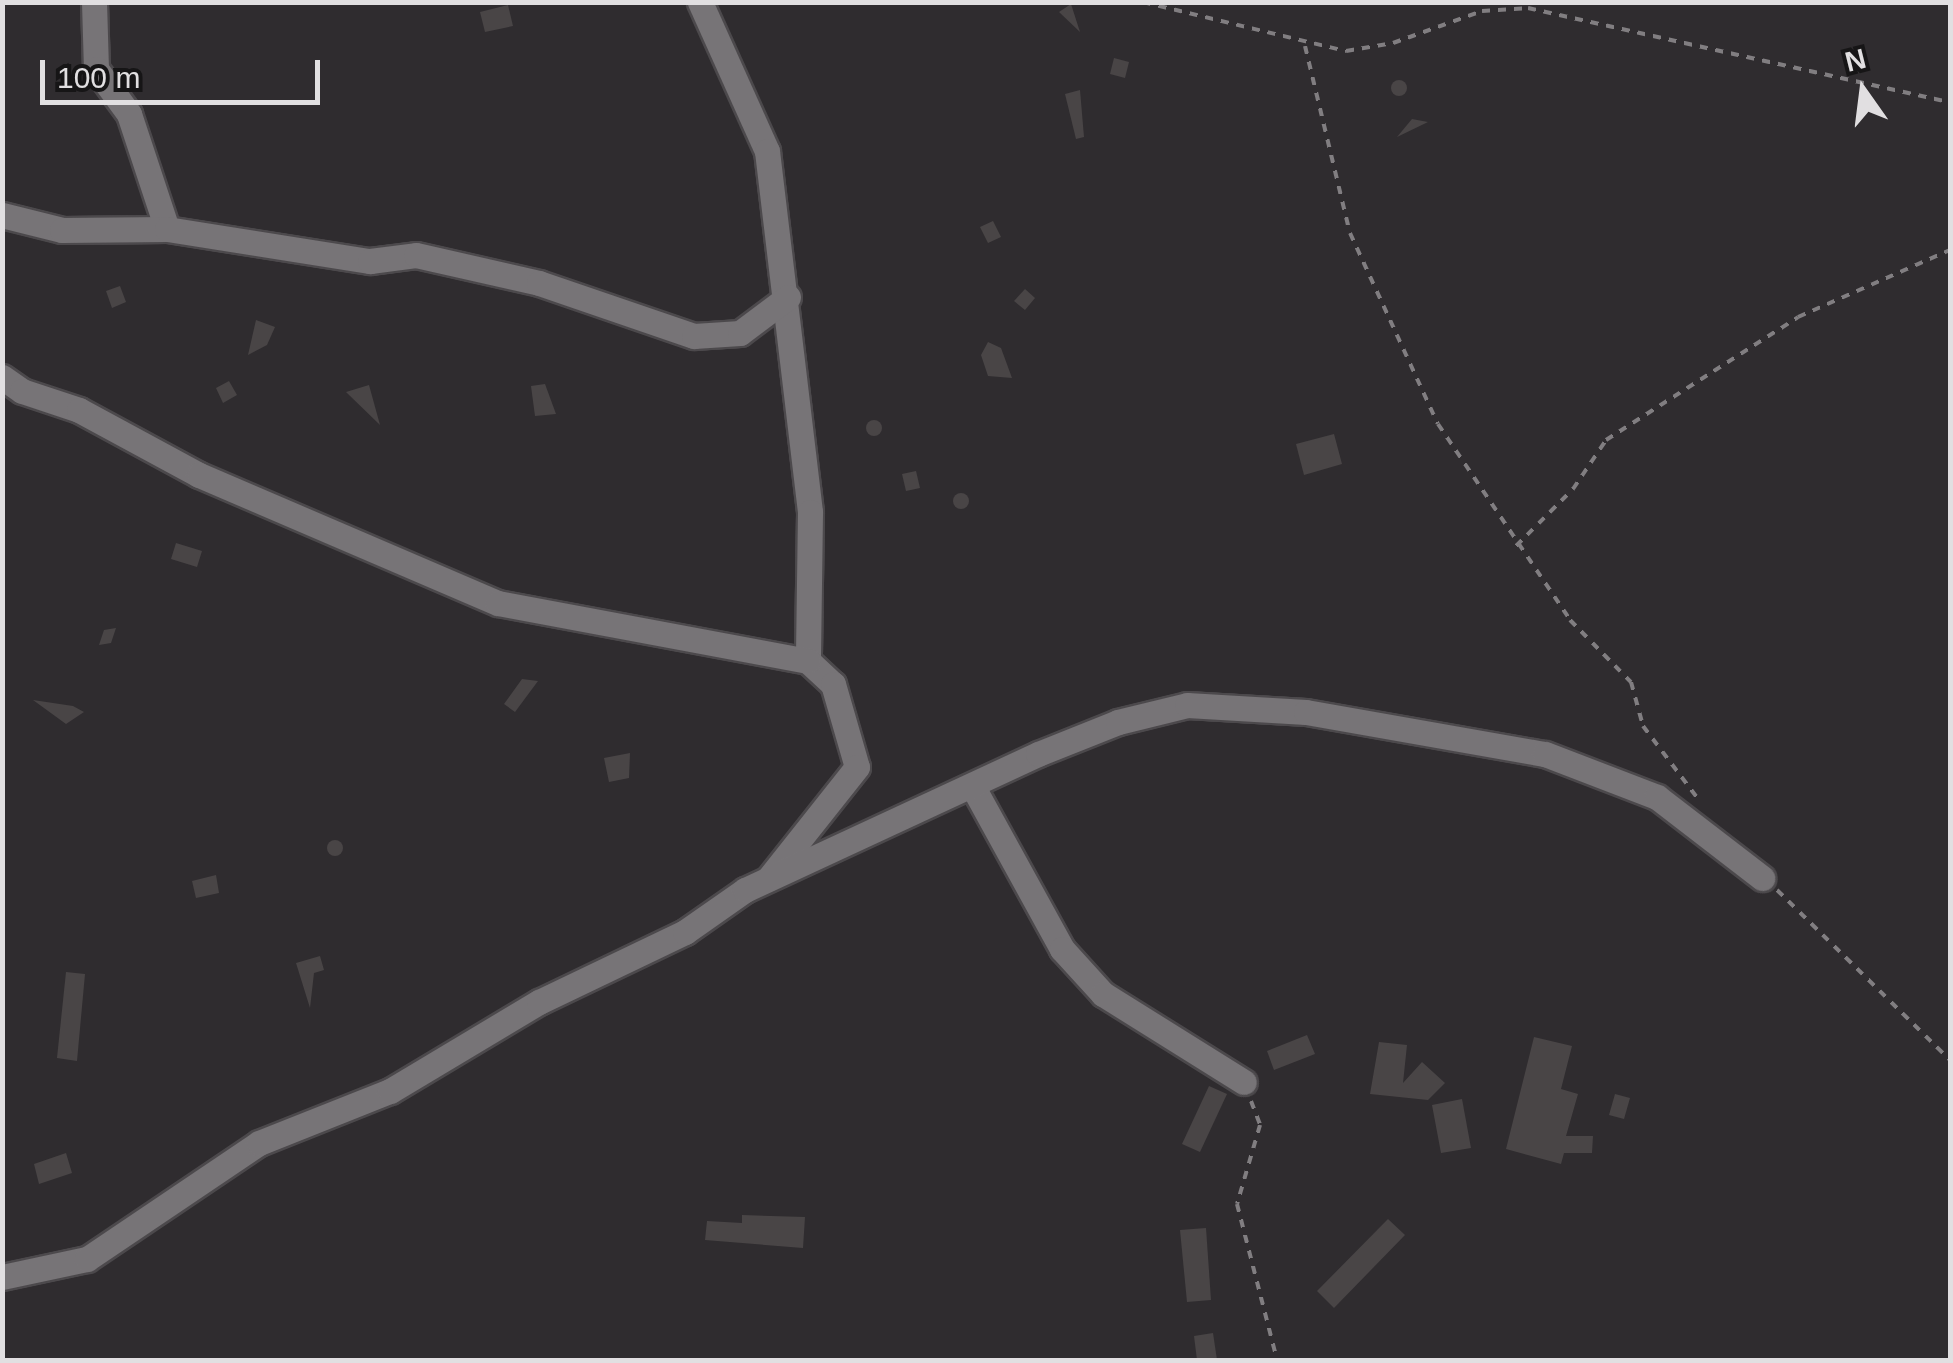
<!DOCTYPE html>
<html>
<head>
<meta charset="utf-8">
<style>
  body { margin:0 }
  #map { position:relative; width:1953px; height:1363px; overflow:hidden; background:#2f2c2f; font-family:Arial,sans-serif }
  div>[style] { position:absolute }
  .building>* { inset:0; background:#494546 }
  .round { border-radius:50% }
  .path>* { height:4px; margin-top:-2px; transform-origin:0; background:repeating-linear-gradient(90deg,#817e81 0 8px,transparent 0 16px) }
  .roads { filter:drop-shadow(2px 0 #4c494c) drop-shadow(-2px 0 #4c494c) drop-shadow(0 2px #4c494c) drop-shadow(0 -2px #4c494c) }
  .minor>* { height:25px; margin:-12.5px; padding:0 12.5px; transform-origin:12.5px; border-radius:12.5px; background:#777477 }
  span { translate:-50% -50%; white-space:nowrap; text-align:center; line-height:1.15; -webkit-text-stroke:8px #161516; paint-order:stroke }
  .frame { position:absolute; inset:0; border:5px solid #e1dfe1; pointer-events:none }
  .north { position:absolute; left:1813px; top:40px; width:100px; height:100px; -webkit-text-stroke:8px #161516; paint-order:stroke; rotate:346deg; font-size:28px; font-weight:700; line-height:40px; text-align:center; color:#e1dfe1 }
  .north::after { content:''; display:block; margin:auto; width:35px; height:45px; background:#e1dfe1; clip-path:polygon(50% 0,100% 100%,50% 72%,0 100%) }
  .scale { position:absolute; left:40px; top:60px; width:280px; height:45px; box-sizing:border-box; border:5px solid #e1dfe1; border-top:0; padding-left:12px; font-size:30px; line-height:35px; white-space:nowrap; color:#e1dfe1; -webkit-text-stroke:8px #161516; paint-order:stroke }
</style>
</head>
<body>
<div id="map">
  <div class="building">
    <div style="clip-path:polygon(1071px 4px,1080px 32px,1059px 12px)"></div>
    <div style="clip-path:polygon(508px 5px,513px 26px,485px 32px,480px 12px)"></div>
    <div style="clip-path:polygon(1114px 58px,1129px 62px,1125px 78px,1110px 74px)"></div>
    <div class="round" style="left:1391px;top:80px;width:16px;height:16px"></div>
    <div style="clip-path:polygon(1080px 90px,1084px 137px,1076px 139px,1065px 94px)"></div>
    <div style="clip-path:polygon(1412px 119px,1428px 122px,1397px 137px)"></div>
    <div style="clip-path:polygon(993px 221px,1001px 237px,988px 243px,980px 227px)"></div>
    <div style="clip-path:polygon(120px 286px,126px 302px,112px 308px,106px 291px)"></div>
    <div style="clip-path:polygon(1025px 289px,1035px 298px,1025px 310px,1014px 301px)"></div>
    <div style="clip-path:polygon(256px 320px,275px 327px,267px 345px,248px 355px)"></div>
    <div style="clip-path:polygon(988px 342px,1001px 348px,1012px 378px,988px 376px,981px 355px)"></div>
    <div style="clip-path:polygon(229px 381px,237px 395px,223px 403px,216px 388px)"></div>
    <div style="clip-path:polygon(545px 384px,556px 414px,535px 416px,531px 386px)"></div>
    <div style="clip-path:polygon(369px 385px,380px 425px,346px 392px)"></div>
    <div class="round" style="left:866px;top:420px;width:16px;height:16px"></div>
    <div style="clip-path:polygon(1334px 434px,1342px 464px,1304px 475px,1296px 444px)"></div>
    <div style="clip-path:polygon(916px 471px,920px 488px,906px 491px,902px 474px)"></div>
    <div class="round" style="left:953px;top:493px;width:16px;height:16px"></div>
    <div style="clip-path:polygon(176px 543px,202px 551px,197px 567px,171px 559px)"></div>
    <div style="clip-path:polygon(116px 628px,111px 643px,99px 645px,104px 630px)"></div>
    <div style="clip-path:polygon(522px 679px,538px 681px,515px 712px,504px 704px)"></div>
    <div style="clip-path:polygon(33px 700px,73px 706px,84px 712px,66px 724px)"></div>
    <div style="clip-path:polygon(630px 753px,629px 778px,609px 782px,604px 758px)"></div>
    <div class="round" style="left:327px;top:840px;width:16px;height:16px"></div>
    <div style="clip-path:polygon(216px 875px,219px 893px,196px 898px,192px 881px)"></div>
    <div style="clip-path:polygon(320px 956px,324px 970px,314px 973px,310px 1008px,296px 963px)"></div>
    <div style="clip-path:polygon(66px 972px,85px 974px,77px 1061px,57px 1058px)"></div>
    <div style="clip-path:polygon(1307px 1035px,1315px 1054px,1274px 1070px,1267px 1051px)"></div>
    <div style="clip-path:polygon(1534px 1037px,1572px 1046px,1561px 1089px,1578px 1094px,1566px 1136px,1593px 1136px,1592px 1153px,1564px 1153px,1561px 1164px,1506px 1149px)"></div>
    <div style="clip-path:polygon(1379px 1042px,1407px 1045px,1403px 1083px,1422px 1062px,1445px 1083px,1428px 1100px,1370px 1094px)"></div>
    <div style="clip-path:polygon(1209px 1086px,1227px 1094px,1200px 1152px,1182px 1144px)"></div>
    <div style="clip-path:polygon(1615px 1094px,1630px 1098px,1624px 1119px,1609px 1115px)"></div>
    <div style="clip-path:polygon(1462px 1099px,1471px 1148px,1441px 1153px,1432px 1105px)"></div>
    <div style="clip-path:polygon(66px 1153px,72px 1173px,39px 1184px,34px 1164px)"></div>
    <div style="clip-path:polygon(742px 1215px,805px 1217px,803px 1248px,705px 1240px,707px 1221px,742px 1223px)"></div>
    <div style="clip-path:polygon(1388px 1219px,1405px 1235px,1334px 1308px,1317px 1291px)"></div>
    <div style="clip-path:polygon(1206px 1228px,1211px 1300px,1187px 1302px,1180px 1230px)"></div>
    <div style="clip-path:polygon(1213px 1333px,1217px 1360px,1197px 1360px,1194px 1336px)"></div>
  </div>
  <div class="path">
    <div style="left:1143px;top:2px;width:209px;rotate:13.6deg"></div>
    <div style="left:1346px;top:51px;width:48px;rotate:-9.7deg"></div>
    <div style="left:1393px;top:43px;width:95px;rotate:-19.8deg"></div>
    <div style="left:1482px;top:11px;width:46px;rotate:-3.7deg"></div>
    <div style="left:1528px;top:8px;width:432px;rotate:12.6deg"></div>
    <div style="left:1305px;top:46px;width:192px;rotate:76.5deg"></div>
    <div style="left:1350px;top:233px;width:210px;rotate:65.3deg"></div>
    <div style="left:1438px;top:424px;width:236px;rotate:56deg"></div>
    <div style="left:1570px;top:620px;width:87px;rotate:45.5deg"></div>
    <div style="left:1631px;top:682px;width:46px;rotate:74.7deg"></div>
    <div style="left:1643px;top:726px;width:93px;rotate:52.9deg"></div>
    <div style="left:1516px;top:546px;width:81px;rotate:-45deg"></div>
    <div style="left:1573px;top:489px;width:59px;rotate:-56deg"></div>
    <div style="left:1606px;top:440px;width:228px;rotate:-32.6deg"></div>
    <div style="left:1798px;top:317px;width:166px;rotate:-23.8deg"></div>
    <div style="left:1777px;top:890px;width:243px;rotate:44.5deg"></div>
    <div style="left:1251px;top:1101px;width:26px;rotate:69deg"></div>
    <div style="left:1260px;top:1125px;width:82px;rotate:106.2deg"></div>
    <div style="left:1237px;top:1204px;width:161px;rotate:75.6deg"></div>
  </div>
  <div class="roads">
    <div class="minor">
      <div style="left:94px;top:2px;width:67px;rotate:88.3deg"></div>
      <div style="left:96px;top:69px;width:56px;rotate:53.7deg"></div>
      <div style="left:129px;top:114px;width:121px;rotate:71.7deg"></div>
      <div style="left:700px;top:2px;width:163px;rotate:65.8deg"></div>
      <div style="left:767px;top:151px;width:364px;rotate:83.2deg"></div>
      <div style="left:810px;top:512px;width:149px;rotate:90.8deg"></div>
      <div style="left:808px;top:661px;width:34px;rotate:43deg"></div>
      <div style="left:833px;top:684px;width:86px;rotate:73.9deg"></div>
      <div style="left:857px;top:767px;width:142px;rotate:128.4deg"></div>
      <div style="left:2px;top:215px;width:62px;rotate:14deg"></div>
      <div style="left:62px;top:230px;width:105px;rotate:-0.5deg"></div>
      <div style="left:167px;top:229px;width:206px;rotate:9deg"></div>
      <div style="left:370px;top:261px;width:46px;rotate:-7.4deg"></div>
      <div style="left:416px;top:255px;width:126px;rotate:12.8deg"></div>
      <div style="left:539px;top:283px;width:164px;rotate:18.9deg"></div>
      <div style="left:694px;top:336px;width:46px;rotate:-3.7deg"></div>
      <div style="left:740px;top:333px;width:60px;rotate:-36.9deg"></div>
      <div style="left:2px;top:377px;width:24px;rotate:35deg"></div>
      <div style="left:22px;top:391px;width:60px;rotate:18.4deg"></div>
      <div style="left:79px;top:410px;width:136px;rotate:28.4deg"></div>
      <div style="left:199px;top:475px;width:325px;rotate:23.2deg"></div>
      <div style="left:498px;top:603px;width:315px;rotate:10.6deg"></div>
      <div style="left:973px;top:787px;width:185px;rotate:61.2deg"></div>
      <div style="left:1062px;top:949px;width:61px;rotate:47.7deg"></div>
      <div style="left:1103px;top:994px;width:166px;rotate:32deg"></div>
      <div style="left:2px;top:1277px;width:87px;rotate:-12deg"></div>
      <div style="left:87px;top:1259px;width:207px;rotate:-34deg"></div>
      <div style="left:259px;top:1143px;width:141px;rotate:-21.7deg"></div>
      <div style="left:390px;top:1091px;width:174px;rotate:-30.9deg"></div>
      <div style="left:539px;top:1002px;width:162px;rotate:-25.6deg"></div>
      <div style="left:685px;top:932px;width:73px;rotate:-35deg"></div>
      <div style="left:745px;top:890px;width:323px;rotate:-24.9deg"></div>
      <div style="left:1038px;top:754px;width:86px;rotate:-21.8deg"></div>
      <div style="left:1118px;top:722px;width:71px;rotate:-13.8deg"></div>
      <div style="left:1187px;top:705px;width:119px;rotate:3.4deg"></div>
      <div style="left:1306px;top:712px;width:243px;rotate:10deg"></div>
      <div style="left:1545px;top:754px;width:120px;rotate:21deg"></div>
      <div style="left:1657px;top:797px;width:133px;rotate:37.6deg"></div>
    </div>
  </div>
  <div class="frame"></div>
  <div class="north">N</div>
  <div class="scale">100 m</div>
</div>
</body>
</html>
